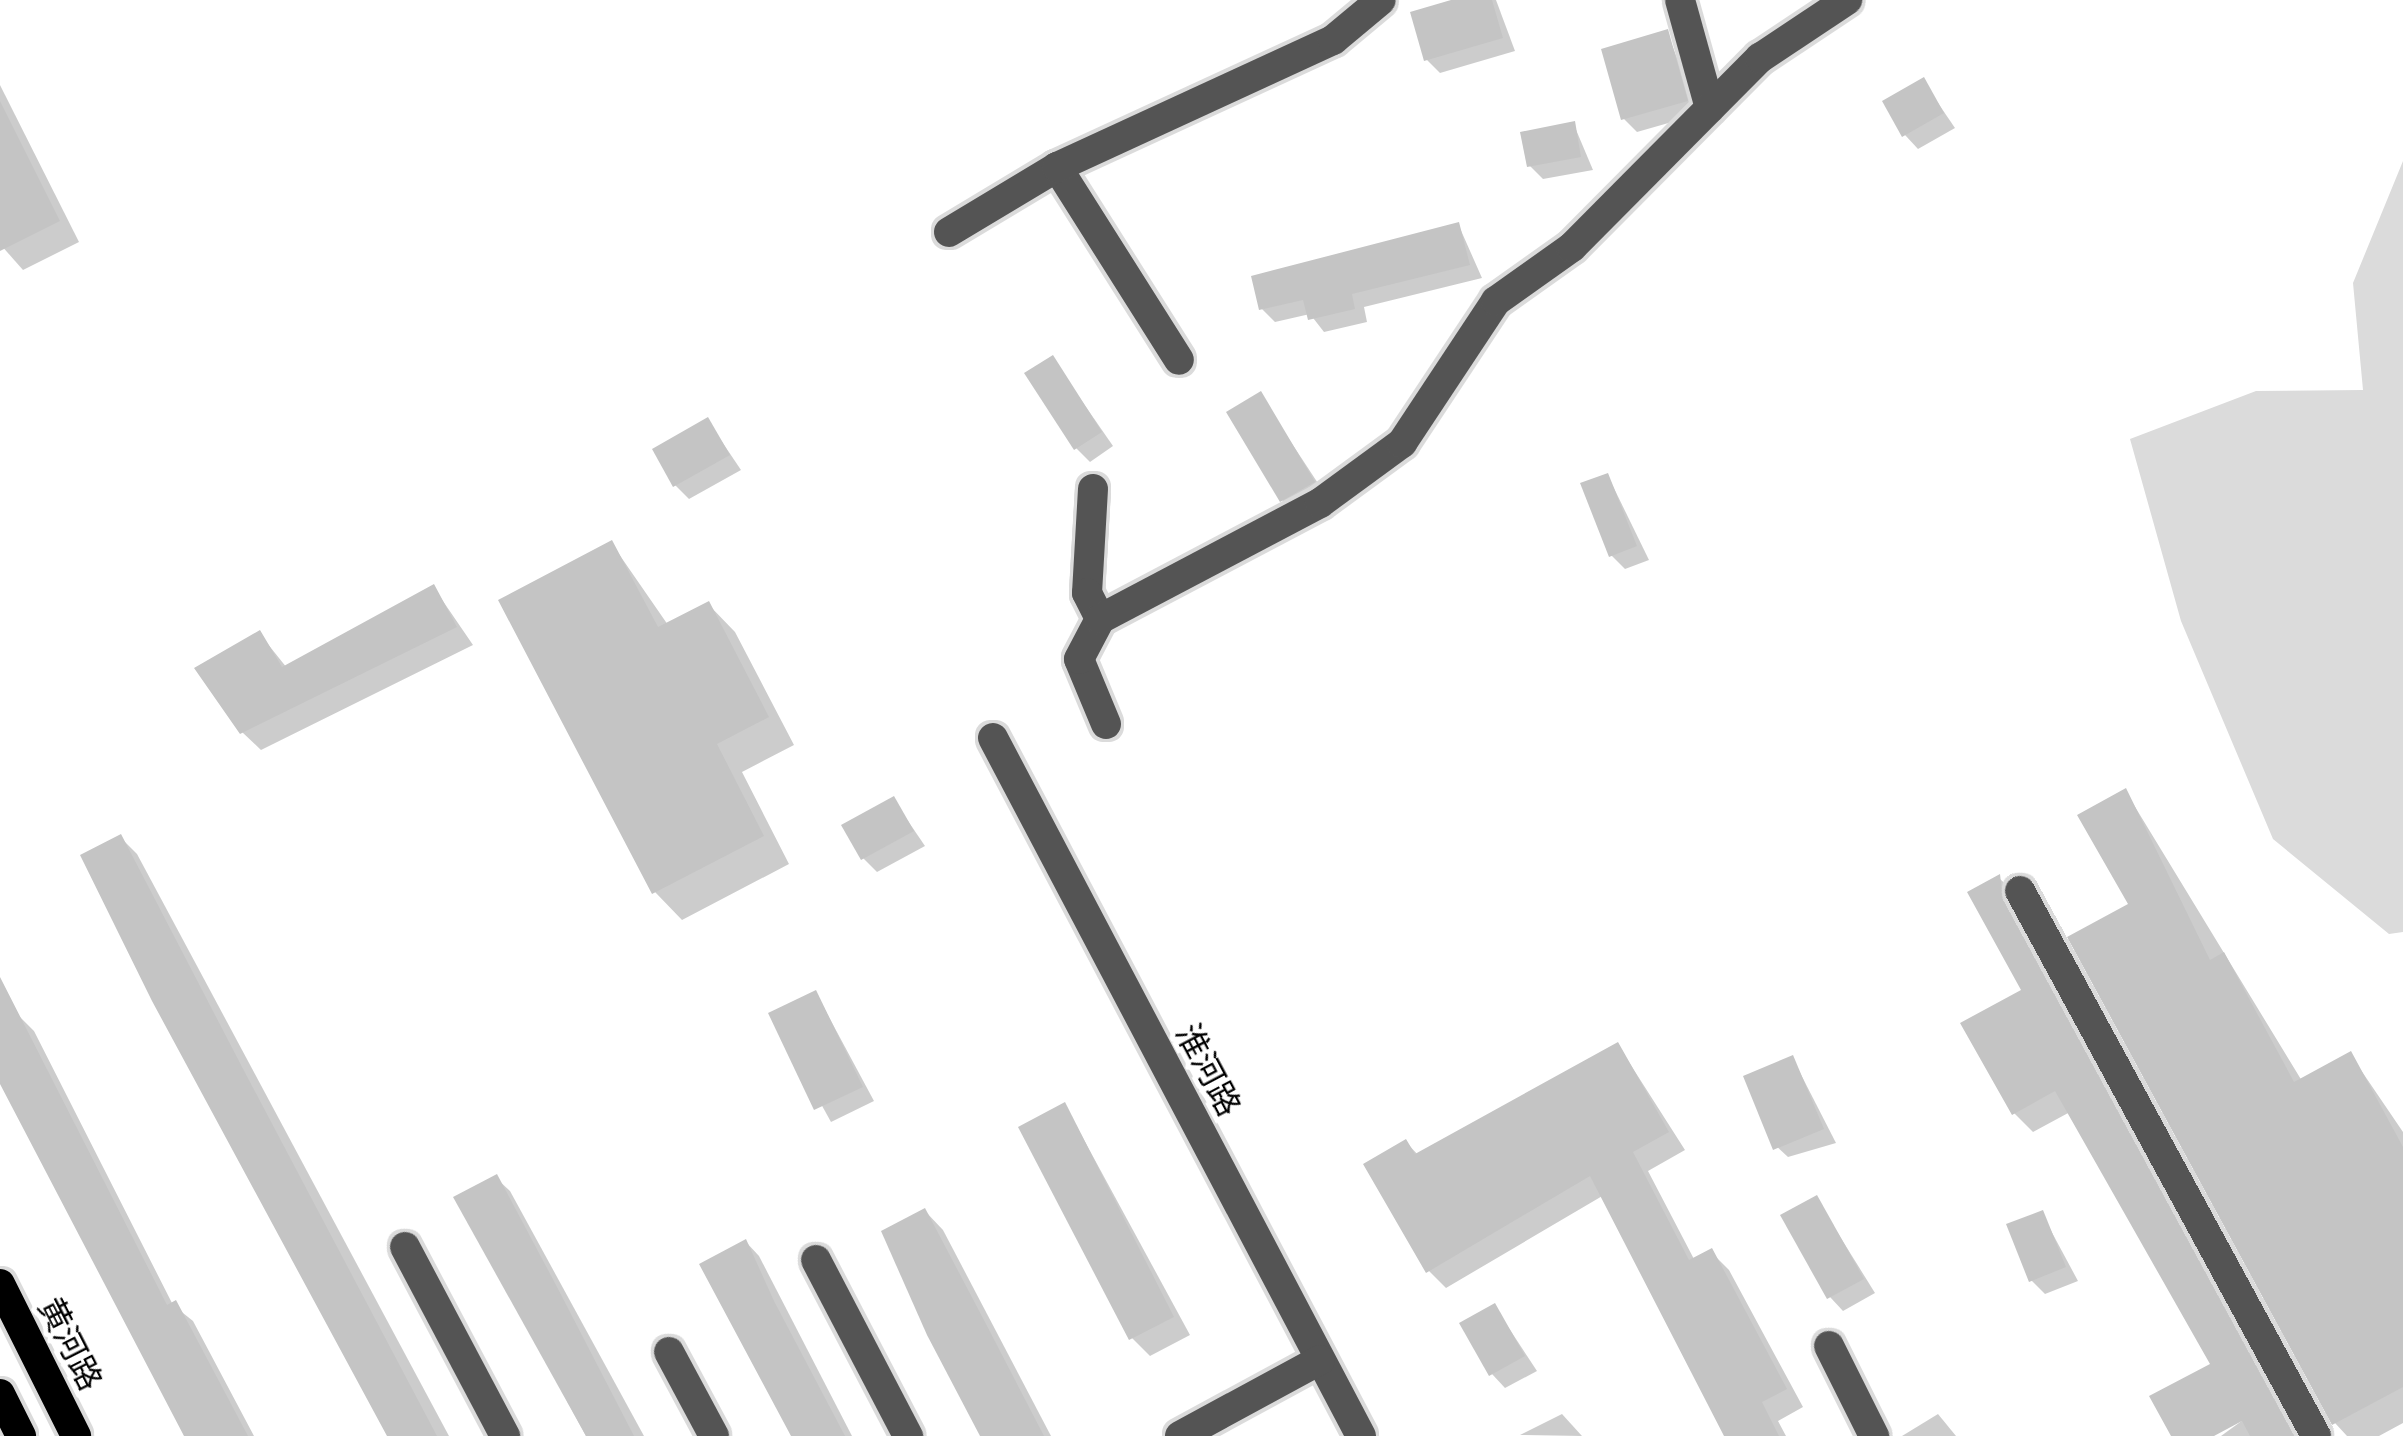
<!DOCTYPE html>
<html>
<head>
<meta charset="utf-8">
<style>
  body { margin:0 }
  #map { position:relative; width:2403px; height:1436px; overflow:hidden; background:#fff; font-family:Helvetica,"Noto Sans SC",sans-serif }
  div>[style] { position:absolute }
  .green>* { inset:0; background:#dbdbdb }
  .shadow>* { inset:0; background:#0003 }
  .building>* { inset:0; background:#c4c4c4 }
  .roads { filter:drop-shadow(3px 0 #dbdbdb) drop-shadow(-3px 0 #dbdbdb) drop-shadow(0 3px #dbdbdb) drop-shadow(0 -3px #dbdbdb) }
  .minor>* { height:30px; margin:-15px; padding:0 15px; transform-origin:15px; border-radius:15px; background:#545454 }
  .major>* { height:30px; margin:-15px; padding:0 15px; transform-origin:15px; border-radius:15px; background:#000 }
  span { translate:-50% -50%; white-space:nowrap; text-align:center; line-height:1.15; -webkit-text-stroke:10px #fff; paint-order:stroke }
  .street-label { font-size:33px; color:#000 }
</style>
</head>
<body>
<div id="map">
  <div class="green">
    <div style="clip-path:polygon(2403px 161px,2403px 932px,2389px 934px,2273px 839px,2181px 621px,2130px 439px,2256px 391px,2363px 390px,2353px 283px)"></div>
  </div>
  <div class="shadow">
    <div style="clip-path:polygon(1462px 0,1496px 0,1515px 51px,1440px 73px,1427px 60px)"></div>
    <div style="clip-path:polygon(1667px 33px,1700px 114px,1637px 132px,1624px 119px)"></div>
    <div style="clip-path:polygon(1923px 81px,1955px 128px,1918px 149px,1905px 135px)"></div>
    <div style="clip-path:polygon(0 85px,79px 242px,23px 270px,0 244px)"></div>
    <div style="clip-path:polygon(1574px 125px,1593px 170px,1543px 179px,1529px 165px)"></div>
    <div style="clip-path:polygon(1459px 226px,1482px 278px,1364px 307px,1367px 322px,1324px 332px,1310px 314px,1275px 322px,1262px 309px)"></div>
    <div style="clip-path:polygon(1052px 358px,1113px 446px,1090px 462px,1076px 448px)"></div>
    <div style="clip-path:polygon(1260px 395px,1327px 497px,1296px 514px,1282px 500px)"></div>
    <div style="clip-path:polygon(708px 421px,741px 470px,689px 499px,675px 485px)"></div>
    <div style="clip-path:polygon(1608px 476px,1649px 560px,1625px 569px,1611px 555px)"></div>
    <div style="clip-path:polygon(612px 544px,668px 625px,708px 604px,735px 632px,794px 745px,742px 772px,789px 864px,682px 920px,655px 892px)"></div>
    <div style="clip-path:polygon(434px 588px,473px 645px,261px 750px,242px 732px,259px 633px,287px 668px)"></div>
    <div style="clip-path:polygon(2126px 792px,2302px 1081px,2350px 1054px,2403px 1132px,2403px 1423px,2379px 1436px,2347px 1436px,2335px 1423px,2132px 905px)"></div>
    <div style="clip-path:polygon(893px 799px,925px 846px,877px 872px,863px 858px)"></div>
    <div style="clip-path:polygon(120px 837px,137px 854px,449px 1436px,388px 1436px)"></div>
    <div style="clip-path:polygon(1999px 878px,2018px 896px,2304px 1436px,2221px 1436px,2254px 1412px,2208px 1436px,2174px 1436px,2214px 1365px,2070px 1112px,2033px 1132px,2014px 1113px,2025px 991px,1971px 893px)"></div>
    <div style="clip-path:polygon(816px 993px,874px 1101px,831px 1122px,772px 1015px)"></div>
    <div style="clip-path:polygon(16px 1013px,34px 1031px,173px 1305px,193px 1321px,254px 1436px,188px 1436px,0 1078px,0 1022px)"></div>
    <div style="clip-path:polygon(1618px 1045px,1685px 1150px,1648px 1171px,1695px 1261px,1711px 1252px,1729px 1270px,1803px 1407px,1778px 1421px,1786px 1436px,1730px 1436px,1604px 1195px,1446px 1288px,1429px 1271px,1406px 1142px,1419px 1156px)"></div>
    <div style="clip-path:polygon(1793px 1059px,1836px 1143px,1788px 1157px,1774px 1144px)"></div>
    <div style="clip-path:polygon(1065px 1105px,1190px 1335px,1150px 1356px,1132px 1338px)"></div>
    <div style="clip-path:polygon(496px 1178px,510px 1191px,644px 1436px,586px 1436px,457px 1198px)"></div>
    <div style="clip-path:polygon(1816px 1198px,1875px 1293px,1843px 1311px,1830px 1297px)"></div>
    <div style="clip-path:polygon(925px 1211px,943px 1230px,1051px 1436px,985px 1436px)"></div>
    <div style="clip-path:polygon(2042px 1214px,2078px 1281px,2045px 1294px,2032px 1281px)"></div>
    <div style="clip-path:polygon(746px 1242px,759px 1256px,852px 1436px,794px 1436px)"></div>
    <div style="clip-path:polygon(1495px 1307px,1537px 1371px,1505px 1388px,1492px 1374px)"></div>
    <div style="clip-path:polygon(1562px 1414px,1582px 1436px,1520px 1435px)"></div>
    <div style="clip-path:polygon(1938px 1414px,1956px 1436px,1902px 1436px)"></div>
  </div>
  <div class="building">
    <div style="clip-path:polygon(1451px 0,1492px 0,1503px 38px,1424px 61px,1410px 12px)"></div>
    <div style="clip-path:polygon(1668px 29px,1688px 101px,1621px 120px,1601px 49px)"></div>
    <div style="clip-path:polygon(1924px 77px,1944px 113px,1902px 137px,1882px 101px)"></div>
    <div style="clip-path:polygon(0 101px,60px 221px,0 251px)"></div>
    <div style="clip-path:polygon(1575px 121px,1581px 157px,1527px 167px,1520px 132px)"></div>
    <div style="clip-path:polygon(1459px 222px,1470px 265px,1352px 294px,1355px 309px,1308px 320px,1303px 300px,1259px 310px,1251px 276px)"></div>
    <div style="clip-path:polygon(1053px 355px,1102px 432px,1074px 450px,1024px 373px)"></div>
    <div style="clip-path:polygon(1261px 391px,1315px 482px,1280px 502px,1226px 412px)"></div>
    <div style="clip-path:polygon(708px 417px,730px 455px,673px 487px,652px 449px)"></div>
    <div style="clip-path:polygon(1608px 473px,1637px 546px,1609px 557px,1580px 483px)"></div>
    <div style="clip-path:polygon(612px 540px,658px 627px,709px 601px,769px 717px,717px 744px,764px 836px,652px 894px,498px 600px)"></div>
    <div style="clip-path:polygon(434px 584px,457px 627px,240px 734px,194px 668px,260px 630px,282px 667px)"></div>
    <div style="clip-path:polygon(2126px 788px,2210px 960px,2224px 952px,2294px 1082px,2351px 1051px,2403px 1147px,2403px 1387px,2332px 1425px,2067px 937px,2128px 904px,2077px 815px)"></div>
    <div style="clip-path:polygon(894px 796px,914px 831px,861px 860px,841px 825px)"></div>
    <div style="clip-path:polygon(121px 834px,241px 1065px,437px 1436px,387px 1436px,152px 1001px,80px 855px)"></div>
    <div style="clip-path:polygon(2000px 874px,2003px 900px,2294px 1436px,2250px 1436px,2242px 1421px,2214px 1436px,2171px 1436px,2149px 1396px,2210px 1364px,2055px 1091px,2012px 1115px,1960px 1023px,2021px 990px,1967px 892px)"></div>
    <div style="clip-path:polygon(0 977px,167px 1305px,176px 1300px,248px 1436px,184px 1436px,0 1084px)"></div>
    <div style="clip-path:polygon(816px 990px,863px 1087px,814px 1110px,768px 1013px)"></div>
    <div style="clip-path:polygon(1618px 1042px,1669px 1132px,1633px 1152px,1689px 1260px,1712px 1248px,1787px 1389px,1762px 1402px,1779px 1436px,1724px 1436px,1590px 1176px,1426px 1273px,1363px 1164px,1406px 1139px,1415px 1154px)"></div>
    <div style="clip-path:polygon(1793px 1055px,1824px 1129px,1773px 1150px,1743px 1076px)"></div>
    <div style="clip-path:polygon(1065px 1102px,1174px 1317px,1129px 1340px,1018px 1127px)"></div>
    <div style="clip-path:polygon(497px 1174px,556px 1285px,634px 1436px,586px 1436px,453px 1197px)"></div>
    <div style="clip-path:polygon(1817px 1195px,1864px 1279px,1827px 1299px,1780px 1215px)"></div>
    <div style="clip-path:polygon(925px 1208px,985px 1322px,1044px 1436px,980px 1436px,927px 1335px,881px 1231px)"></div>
    <div style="clip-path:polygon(2043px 1210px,2066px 1267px,2029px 1282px,2006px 1224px)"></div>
    <div style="clip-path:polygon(746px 1239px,774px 1301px,845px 1436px,791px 1436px,699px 1264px)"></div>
    <div style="clip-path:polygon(1495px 1303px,1525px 1356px,1489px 1376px,1459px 1323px)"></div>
  </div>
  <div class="roads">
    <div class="minor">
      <div style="left:1680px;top:0;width:112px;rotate:74.5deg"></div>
      <div style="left:1057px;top:167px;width:228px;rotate:57.7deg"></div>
      <div style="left:949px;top:232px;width:126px;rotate:-31deg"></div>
      <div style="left:1057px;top:167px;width:304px;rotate:-24.7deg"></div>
      <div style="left:1333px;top:40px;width:62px;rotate:-39.8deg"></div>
      <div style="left:1093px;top:489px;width:104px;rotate:93.3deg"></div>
      <div style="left:1087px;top:593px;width:29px;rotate:63deg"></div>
      <div style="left:1106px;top:724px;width:70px;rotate:-112.6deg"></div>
      <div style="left:1079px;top:659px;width:45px;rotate:-62.3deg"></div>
      <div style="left:1100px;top:619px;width:249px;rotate:-27.8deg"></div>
      <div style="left:1320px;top:503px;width:102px;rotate:-36.2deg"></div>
      <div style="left:1402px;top:443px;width:170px;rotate:-56.5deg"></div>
      <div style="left:1496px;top:301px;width:93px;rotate:-35.4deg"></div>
      <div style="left:1572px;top:247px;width:267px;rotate:-45.2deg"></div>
      <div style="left:1760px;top:58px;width:105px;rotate:-33.7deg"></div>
      <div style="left:993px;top:738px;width:789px;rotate:62.2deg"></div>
      <div style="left:2020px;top:891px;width:620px;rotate:61.49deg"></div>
      <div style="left:405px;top:1247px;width:214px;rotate:62.1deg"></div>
      <div style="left:816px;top:1260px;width:199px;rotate:62.4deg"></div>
      <div style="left:1829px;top:1346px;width:101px;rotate:63.4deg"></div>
      <div style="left:669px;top:1352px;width:95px;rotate:61.8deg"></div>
      <div style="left:1180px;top:1436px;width:159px;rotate:-28.5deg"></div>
    </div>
    <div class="major">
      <div style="left:0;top:1284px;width:170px;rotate:63.4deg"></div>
      <div style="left:0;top:1394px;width:47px;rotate:63.4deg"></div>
    </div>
  </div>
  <div class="street-label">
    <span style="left:1208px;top:1070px;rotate:62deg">淮河路</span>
    <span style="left:70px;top:1344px;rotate:63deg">黄河路</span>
  </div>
</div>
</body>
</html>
